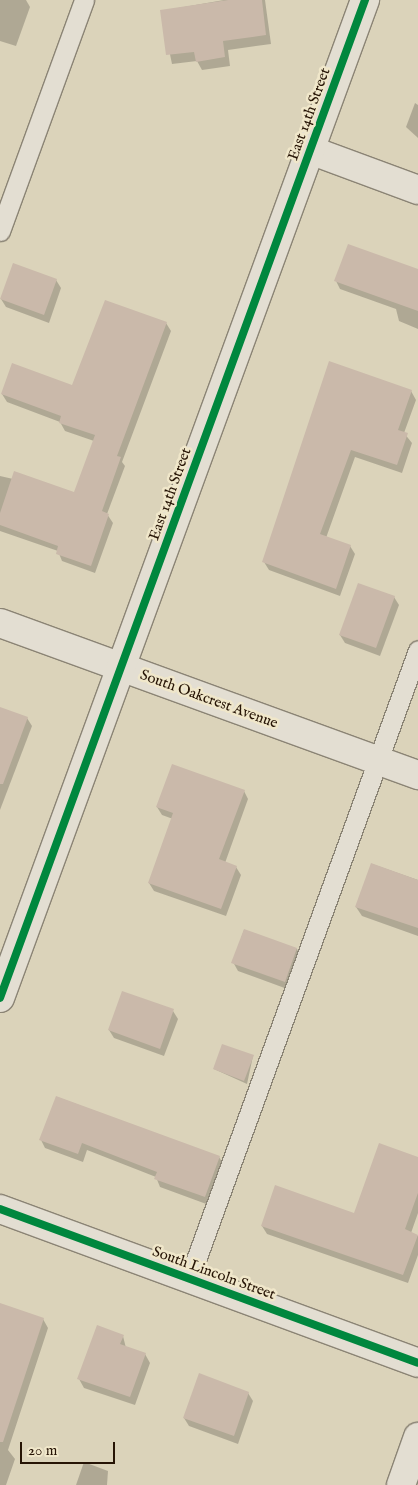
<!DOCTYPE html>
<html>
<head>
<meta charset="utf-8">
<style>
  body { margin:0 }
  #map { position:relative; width:418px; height:1485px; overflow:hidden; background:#dbd3ba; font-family:"IM FELL English",serif }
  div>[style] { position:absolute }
  .shadow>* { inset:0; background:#0003 }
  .building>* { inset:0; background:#cab9aa }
  .roads { filter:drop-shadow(1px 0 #8b8475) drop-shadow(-1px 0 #8b8475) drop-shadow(0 1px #8b8475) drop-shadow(0 -1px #8b8475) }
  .lane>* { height:19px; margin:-9.5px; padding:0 9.5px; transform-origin:9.5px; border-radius:9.5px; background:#e3ded2 }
  .street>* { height:28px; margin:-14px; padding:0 14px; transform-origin:14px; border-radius:14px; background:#e3ded2 }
  .secondary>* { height:28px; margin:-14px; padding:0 14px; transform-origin:14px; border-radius:14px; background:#e3ded2 }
  .cycleway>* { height:8px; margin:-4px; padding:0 4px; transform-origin:4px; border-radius:4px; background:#00873e }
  span { translate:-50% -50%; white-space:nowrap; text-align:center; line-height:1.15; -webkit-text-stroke:5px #f0e7ca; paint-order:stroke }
  .street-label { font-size:15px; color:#261405 }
  .scale { position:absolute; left:20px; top:1442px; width:95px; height:22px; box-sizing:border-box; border:2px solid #261405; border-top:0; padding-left:6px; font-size:15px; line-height:18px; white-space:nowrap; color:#261405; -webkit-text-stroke:4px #f0e7ca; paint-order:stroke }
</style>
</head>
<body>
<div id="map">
  <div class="shadow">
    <div style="clip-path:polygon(0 0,26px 0,30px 7px,16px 46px,0 41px)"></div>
    <div style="clip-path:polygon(224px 0,265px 0,271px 44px,228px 50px,230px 66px,202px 70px,197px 61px,172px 64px,161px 11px)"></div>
    <div style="clip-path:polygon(415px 103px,418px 105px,418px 138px,406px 127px)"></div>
    <div style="clip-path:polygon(418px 270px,418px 329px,399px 321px,396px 309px,340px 289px,336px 281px)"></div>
    <div style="clip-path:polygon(56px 280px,61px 288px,49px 323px,6px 307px,1px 299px)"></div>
    <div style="clip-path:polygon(166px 323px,171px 331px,122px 462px,125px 466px,107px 514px,113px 523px,95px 573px,62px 561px,58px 551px,0 531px,0 476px,75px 493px,94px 441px,65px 431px,60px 422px,7px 402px,2px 394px,73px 387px)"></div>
    <div style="clip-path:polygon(330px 363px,411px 391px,416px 400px,404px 433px,412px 443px,402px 473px,355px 457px,326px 538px,350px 546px,355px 554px,340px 596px,269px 570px,264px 562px)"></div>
    <div style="clip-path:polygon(394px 597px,399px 605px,380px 656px,345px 643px,340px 635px)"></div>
    <div style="clip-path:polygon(0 708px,27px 718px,32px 726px,0 810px)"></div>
    <div style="clip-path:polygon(244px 791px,248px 799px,225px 863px,236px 867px,241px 875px,226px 916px,154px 891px,149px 883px,173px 819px,162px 815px,157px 807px)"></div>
    <div style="clip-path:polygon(372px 864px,418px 880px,418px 936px,362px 916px,356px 907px)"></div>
    <div style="clip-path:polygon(244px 930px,297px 949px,301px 958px,290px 990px,238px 971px,233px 962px)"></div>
    <div style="clip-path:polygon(173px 1011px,178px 1019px,164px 1056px,114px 1038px,109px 1030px)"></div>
    <div style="clip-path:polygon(253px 1056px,247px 1084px,214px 1069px)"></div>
    <div style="clip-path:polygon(57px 1097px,219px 1157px,224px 1165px,209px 1205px,160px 1187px,156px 1177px,87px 1150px,83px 1162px,45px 1148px,41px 1140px)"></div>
    <div style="clip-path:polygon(418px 1158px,418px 1213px,411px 1233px,418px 1236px,418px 1255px,408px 1283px,267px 1234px,262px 1226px,355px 1215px)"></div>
    <div style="clip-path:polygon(0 1304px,43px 1319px,48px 1328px,8px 1450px,15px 1459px,6px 1485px,0 1485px)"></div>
    <div style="clip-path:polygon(123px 1336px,126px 1348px,145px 1354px,150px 1363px,135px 1405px,84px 1388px,79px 1379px)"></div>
    <div style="clip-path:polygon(248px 1393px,253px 1401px,238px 1444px,189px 1426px,184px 1418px)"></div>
    <div style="clip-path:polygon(84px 1462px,108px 1471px,107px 1485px,76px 1485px)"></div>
  </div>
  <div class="building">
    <div style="clip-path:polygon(228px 0,262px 0,266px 35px,223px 41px,225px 57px,196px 62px,194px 52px,166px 55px,160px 10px)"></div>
    <div style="clip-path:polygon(348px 244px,418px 269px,418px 311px,334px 281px)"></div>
    <div style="clip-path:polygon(13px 263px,57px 279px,44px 315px,0 299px)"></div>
    <div style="clip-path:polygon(105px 300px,167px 322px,117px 456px,121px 457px,102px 511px,109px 514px,91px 566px,56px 554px,58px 546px,0 525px,0 513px,14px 471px,74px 492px,95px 435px,59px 423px,61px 416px,1px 394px,12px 363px,72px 385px)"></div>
    <div style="clip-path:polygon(329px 361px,412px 390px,398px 430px,408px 433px,397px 465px,351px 450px,320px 534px,351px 545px,336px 589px,262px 562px)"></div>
    <div style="clip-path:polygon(358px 583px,395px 596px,376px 648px,339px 635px)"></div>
    <div style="clip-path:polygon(0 707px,28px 717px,3px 784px,0 784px)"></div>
    <div style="clip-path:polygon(172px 764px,245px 790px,219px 859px,237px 866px,221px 909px,148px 883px,173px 813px,156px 807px)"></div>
    <div style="clip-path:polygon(371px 863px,418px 880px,418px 928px,355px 907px)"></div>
    <div style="clip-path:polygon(244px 929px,297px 948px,285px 982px,231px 963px)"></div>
    <div style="clip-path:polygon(122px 991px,174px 1009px,160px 1049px,108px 1030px)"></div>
    <div style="clip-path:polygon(222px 1044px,254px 1055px,244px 1081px,213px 1069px)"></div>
    <div style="clip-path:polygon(56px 1096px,220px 1156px,205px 1197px,154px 1179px,157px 1172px,82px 1143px,78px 1154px,39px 1140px)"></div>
    <div style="clip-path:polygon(379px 1143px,418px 1157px,418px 1193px,405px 1229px,418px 1235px,403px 1275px,261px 1226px,275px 1185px,354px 1213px)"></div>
    <div style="clip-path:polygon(0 1303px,44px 1318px,3px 1442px,0 1442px)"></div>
    <div style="clip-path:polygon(97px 1325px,124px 1335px,120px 1344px,146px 1353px,130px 1397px,77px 1379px)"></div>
    <div style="clip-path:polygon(199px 1373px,249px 1392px,234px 1436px,183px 1418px)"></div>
  </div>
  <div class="roads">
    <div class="lane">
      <div style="left:0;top:231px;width:246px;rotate:-70deg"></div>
      <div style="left:189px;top:1279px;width:669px;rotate:-69.99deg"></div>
    </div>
    <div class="street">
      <div style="left:310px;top:150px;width:115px;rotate:20.3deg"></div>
      <div style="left:0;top:623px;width:445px;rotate:20deg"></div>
      <div style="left:0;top:998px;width:1063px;rotate:-69.91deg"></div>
      <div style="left:0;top:1209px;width:445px;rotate:20.2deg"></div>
    </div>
    <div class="secondary">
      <div style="left:401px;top:1485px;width:51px;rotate:-70.5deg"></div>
    </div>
  </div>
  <div class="cycleway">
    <div style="left:0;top:998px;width:1063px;rotate:-69.91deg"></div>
    <div style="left:0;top:1209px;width:445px;rotate:20.2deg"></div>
  </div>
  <div class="street-label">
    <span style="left:309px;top:114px;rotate:-70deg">East 14th Street</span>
    <span style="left:170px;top:494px;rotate:-70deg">East 14th Street</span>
    <span style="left:209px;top:699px;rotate:20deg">South Oakcrest Avenue</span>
    <span style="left:214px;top:1273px;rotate:20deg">South Lincoln Street</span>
  </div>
  <div class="scale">20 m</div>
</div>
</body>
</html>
